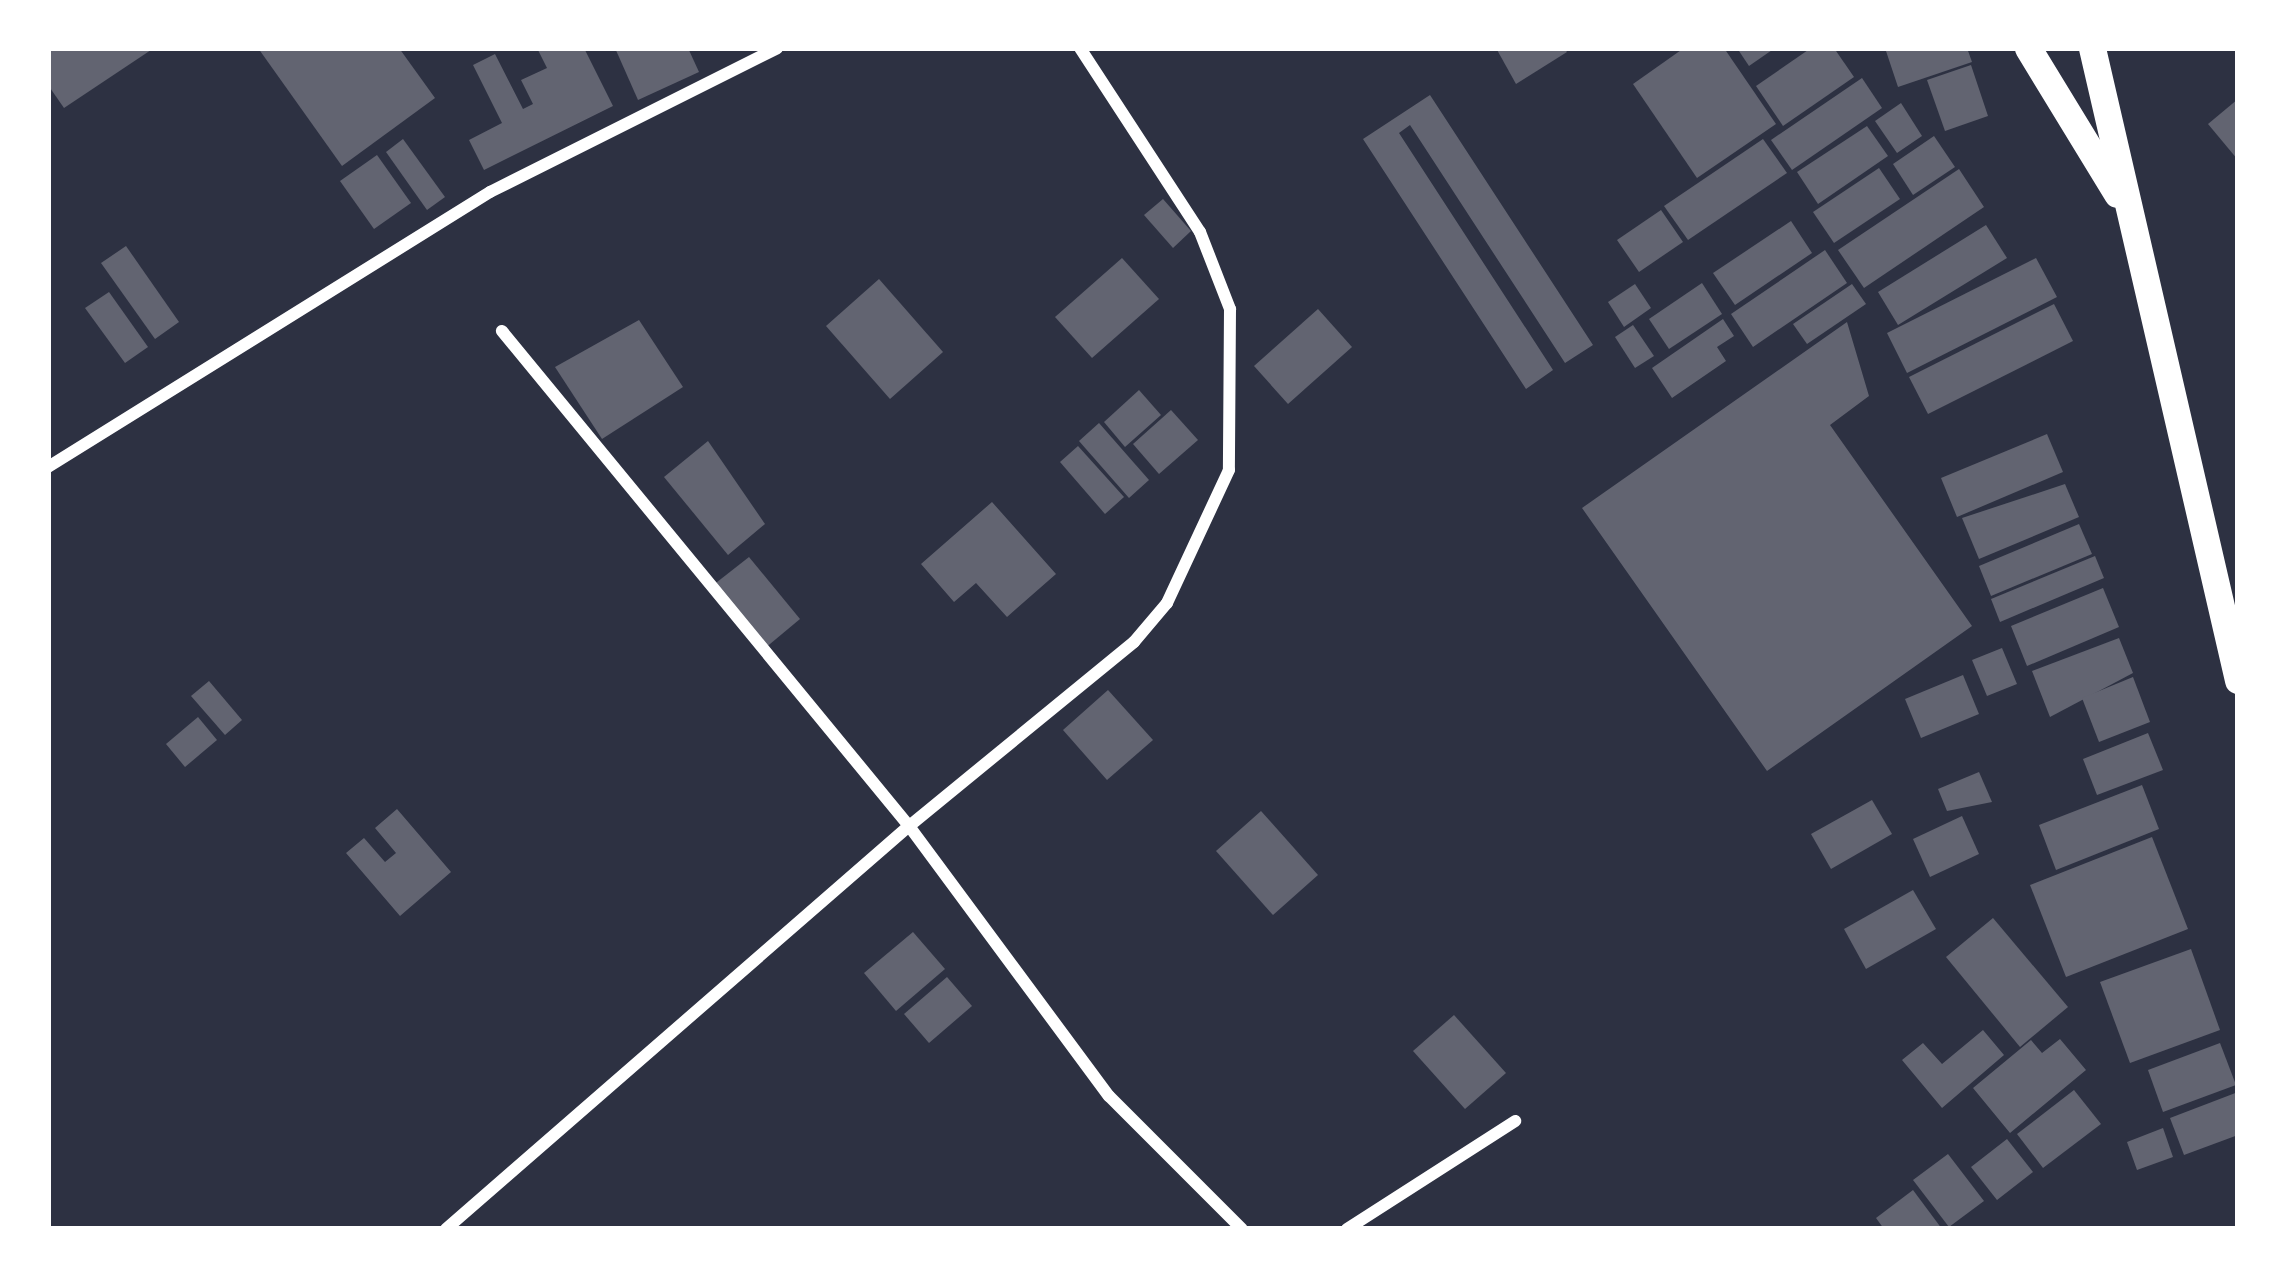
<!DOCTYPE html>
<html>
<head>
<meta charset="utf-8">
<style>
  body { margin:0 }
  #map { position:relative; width:2286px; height:1277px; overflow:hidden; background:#2d3142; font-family:"Libre Baskerville",serif }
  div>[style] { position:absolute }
  .building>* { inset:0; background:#626471 }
  .minor>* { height:12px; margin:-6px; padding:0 6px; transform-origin:6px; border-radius:6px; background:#fff }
  .trunk>* { height:27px; margin:-13.5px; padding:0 13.5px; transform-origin:13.5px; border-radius:13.5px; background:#fff }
  span { translate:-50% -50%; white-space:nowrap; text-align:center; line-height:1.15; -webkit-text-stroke:12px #fff; paint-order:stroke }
  .frame { position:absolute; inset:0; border:51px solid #fff; pointer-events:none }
</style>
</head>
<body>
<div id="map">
  <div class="building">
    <div style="clip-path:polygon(48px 48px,154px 48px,64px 108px,48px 85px)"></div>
    <div style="clip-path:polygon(258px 48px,399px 48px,435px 98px,342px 166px)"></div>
    <div style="clip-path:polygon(537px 48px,584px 48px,613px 106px,484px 170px,469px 140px,502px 123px,473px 65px,495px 54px,523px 109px,533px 104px,521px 80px,547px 68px)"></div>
    <div style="clip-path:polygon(615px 48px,688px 48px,699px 72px,638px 100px)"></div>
    <div style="clip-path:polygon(1496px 48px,1564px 48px,1567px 52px,1516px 84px)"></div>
    <div style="clip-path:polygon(1684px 48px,1724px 48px,1776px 124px,1697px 178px,1633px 84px)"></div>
    <div style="clip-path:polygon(1737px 48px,1775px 48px,1749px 66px)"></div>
    <div style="clip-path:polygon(1811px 48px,1834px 48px,1854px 77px,1783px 126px,1756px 86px)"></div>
    <div style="clip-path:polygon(1885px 48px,1967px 48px,1972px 62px,1898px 87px)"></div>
    <div style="clip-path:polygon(1971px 65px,1988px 116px,1945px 131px,1927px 80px)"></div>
    <div style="clip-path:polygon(1862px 78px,1882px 108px,1792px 170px,1771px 140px)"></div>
    <div style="clip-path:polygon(1430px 95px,1593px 345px,1565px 363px,1410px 125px,1399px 133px,1553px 370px,1526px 389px,1363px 139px)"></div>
    <div style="clip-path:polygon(2238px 99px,2238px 160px,2208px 124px)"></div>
    <div style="clip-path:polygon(1901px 103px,1922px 136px,1897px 153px,1875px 121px)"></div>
    <div style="clip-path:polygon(1867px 126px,1888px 156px,1818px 204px,1797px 172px)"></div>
    <div style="clip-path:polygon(1934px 136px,1955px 167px,1913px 195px,1893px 164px)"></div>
    <div style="clip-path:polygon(403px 139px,445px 197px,427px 210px,386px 152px)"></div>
    <div style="clip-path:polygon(1763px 139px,1787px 173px,1688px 240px,1664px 206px)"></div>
    <div style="clip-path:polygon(377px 155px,411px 203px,374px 229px,340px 181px)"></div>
    <div style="clip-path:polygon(1879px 168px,1900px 199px,1834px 243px,1813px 212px)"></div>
    <div style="clip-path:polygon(1959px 169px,1984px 207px,1864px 288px,1838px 250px)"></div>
    <div style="clip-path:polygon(1163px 199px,1191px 231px,1173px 248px,1144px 215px)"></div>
    <div style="clip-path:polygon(1661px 210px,1683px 242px,1639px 272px,1617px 240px)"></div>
    <div style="clip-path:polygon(1791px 221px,1812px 253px,1735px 305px,1713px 273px)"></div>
    <div style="clip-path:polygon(1986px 225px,2007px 258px,1898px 325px,1878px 292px)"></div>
    <div style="clip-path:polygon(126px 246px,179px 322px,155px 339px,101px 263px)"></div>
    <div style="clip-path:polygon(1825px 250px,1847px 283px,1753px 347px,1731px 314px)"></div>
    <div style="clip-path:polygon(1122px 258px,1159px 299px,1092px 358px,1055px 317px)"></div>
    <div style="clip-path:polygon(2036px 258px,2057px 297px,1907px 373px,1887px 333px)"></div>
    <div style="clip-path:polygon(879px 279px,943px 352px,890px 399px,826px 326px)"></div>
    <div style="clip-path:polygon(1702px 283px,1722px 314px,1669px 349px,1649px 319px)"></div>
    <div style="clip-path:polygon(1635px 284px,1651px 308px,1624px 327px,1608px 302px)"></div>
    <div style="clip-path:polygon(1852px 284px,1866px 304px,1807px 344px,1793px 324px)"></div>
    <div style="clip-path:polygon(109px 292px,148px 347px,125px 363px,85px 308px)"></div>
    <div style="clip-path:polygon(2054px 304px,2073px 341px,1928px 414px,1909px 377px)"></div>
    <div style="clip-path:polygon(1318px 309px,1352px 347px,1288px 404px,1254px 366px)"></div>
    <div style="clip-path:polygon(1723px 319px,1734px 336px,1717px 347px,1726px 361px,1672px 398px,1652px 368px)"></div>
    <div style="clip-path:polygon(639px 320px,683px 387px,602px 439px,555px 367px)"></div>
    <div style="clip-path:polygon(1847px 322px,1869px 396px,1830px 425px,1972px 626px,1767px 771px,1582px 508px)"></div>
    <div style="clip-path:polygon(1633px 325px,1654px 356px,1635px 368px,1615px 337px)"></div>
    <div style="clip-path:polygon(1139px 390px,1161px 415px,1125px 447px,1104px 422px)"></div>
    <div style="clip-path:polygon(1171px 410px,1198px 440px,1159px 474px,1133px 444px)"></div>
    <div style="clip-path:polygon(1099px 423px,1149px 480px,1129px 498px,1079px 441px)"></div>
    <div style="clip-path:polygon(2047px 434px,2063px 472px,1957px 517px,1941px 478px)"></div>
    <div style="clip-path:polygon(708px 441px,765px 524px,728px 555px,664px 477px)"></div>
    <div style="clip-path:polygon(1078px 446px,1124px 497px,1105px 514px,1060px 462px)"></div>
    <div style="clip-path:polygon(2065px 484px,2079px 517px,1979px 559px,1962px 518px)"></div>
    <div style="clip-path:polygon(992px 502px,1056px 574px,1007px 617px,976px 583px,954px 602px,921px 564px)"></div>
    <div style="clip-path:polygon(2079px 524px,2092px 554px,1991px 596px,1979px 566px)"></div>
    <div style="clip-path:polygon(2095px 556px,2104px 578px,2000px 622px,1991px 599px)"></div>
    <div style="clip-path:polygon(749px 557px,800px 619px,764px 649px,712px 586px)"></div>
    <div style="clip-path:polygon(2103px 588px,2119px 627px,2027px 666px,2011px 626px)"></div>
    <div style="clip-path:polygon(2119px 638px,2133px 673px,2050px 717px,2032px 671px)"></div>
    <div style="clip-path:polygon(2002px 648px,2017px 684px,1987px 696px,1972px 660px)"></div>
    <div style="clip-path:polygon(1963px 675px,1979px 714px,1921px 738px,1905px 699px)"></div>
    <div style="clip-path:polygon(2133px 677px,2150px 722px,2099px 742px,2082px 698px)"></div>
    <div style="clip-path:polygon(209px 681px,242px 720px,225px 735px,191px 696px)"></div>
    <div style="clip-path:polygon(1108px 690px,1153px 740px,1107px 780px,1063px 730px)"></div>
    <div style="clip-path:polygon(198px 717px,217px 740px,185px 767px,166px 744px)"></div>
    <div style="clip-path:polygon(2148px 733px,2163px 770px,2097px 795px,2083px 759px)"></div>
    <div style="clip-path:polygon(1979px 772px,1992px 802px,1947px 811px,1938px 789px)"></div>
    <div style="clip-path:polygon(2142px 785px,2159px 829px,2056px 870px,2039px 825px)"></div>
    <div style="clip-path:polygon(1872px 800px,1892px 834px,1831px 869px,1811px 834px)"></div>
    <div style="clip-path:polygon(397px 809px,451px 872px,400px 916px,346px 853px,364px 838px,385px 862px,396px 853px,375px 828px)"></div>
    <div style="clip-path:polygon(1261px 811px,1318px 875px,1273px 915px,1216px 851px)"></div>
    <div style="clip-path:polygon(1962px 816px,1979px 854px,1930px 877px,1913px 839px)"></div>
    <div style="clip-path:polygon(2152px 837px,2188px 929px,2066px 977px,2030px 885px)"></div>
    <div style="clip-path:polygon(1913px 890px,1936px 929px,1866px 969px,1844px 929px)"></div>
    <div style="clip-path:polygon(1993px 918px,2068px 1007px,2020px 1047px,1946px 957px)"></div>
    <div style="clip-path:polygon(913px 932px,945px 969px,896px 1011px,864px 973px)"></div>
    <div style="clip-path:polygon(2191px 949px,2220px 1030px,2130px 1063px,2100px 982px)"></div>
    <div style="clip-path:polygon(947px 977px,972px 1006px,929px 1043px,904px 1014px)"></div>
    <div style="clip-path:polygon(1454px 1015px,1506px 1073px,1465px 1109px,1413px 1051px)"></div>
    <div style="clip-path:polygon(1983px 1030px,2004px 1055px,1942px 1108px,1902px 1060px,1923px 1043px,1942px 1064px)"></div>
    <div style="clip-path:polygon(2060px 1039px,2086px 1070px,2010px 1133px,1973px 1088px,2031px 1040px,2042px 1053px)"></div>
    <div style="clip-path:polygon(2220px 1043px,2236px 1085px,2163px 1112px,2148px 1070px)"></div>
    <div style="clip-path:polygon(2074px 1090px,2101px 1124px,2043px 1168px,2017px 1134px)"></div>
    <div style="clip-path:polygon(2238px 1092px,2238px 1135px,2184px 1155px,2170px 1118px)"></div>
    <div style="clip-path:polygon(2163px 1128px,2173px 1157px,2137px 1170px,2127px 1142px)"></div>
    <div style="clip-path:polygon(2007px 1139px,2033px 1172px,1997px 1200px,1971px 1167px)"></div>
    <div style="clip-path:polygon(1948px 1154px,1984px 1201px,1949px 1227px,1913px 1180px)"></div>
    <div style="clip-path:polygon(1913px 1190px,1942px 1229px,1884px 1229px,1876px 1218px)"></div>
  </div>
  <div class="minor">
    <div style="left:1080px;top:48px;width:220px;rotate:56.9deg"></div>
    <div style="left:1200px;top:232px;width:83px;rotate:68.7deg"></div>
    <div style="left:1230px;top:309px;width:161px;rotate:90.4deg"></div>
    <div style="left:1229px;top:470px;width:147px;rotate:115deg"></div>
    <div style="left:1167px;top:603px;width:51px;rotate:130.2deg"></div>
    <div style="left:1134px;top:642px;width:291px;rotate:140.7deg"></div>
    <div style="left:909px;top:826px;width:336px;rotate:53.5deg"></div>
    <div style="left:1109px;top:1096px;width:188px;rotate:45deg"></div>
    <div style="left:48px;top:467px;width:521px;rotate:-31.89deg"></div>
    <div style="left:490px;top:192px;width:321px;rotate:-26.6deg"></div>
    <div style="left:446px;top:1229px;width:614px;rotate:-41.04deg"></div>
    <div style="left:909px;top:826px;width:641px;rotate:-129.43deg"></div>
    <div style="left:1347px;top:1229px;width:200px;rotate:-32.7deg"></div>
  </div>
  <div class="trunk">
    <div style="left:2028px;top:48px;width:171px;rotate:58.6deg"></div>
    <div style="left:2092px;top:48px;width:649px;rotate:76.99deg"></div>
  </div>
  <div class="frame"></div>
</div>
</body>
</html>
